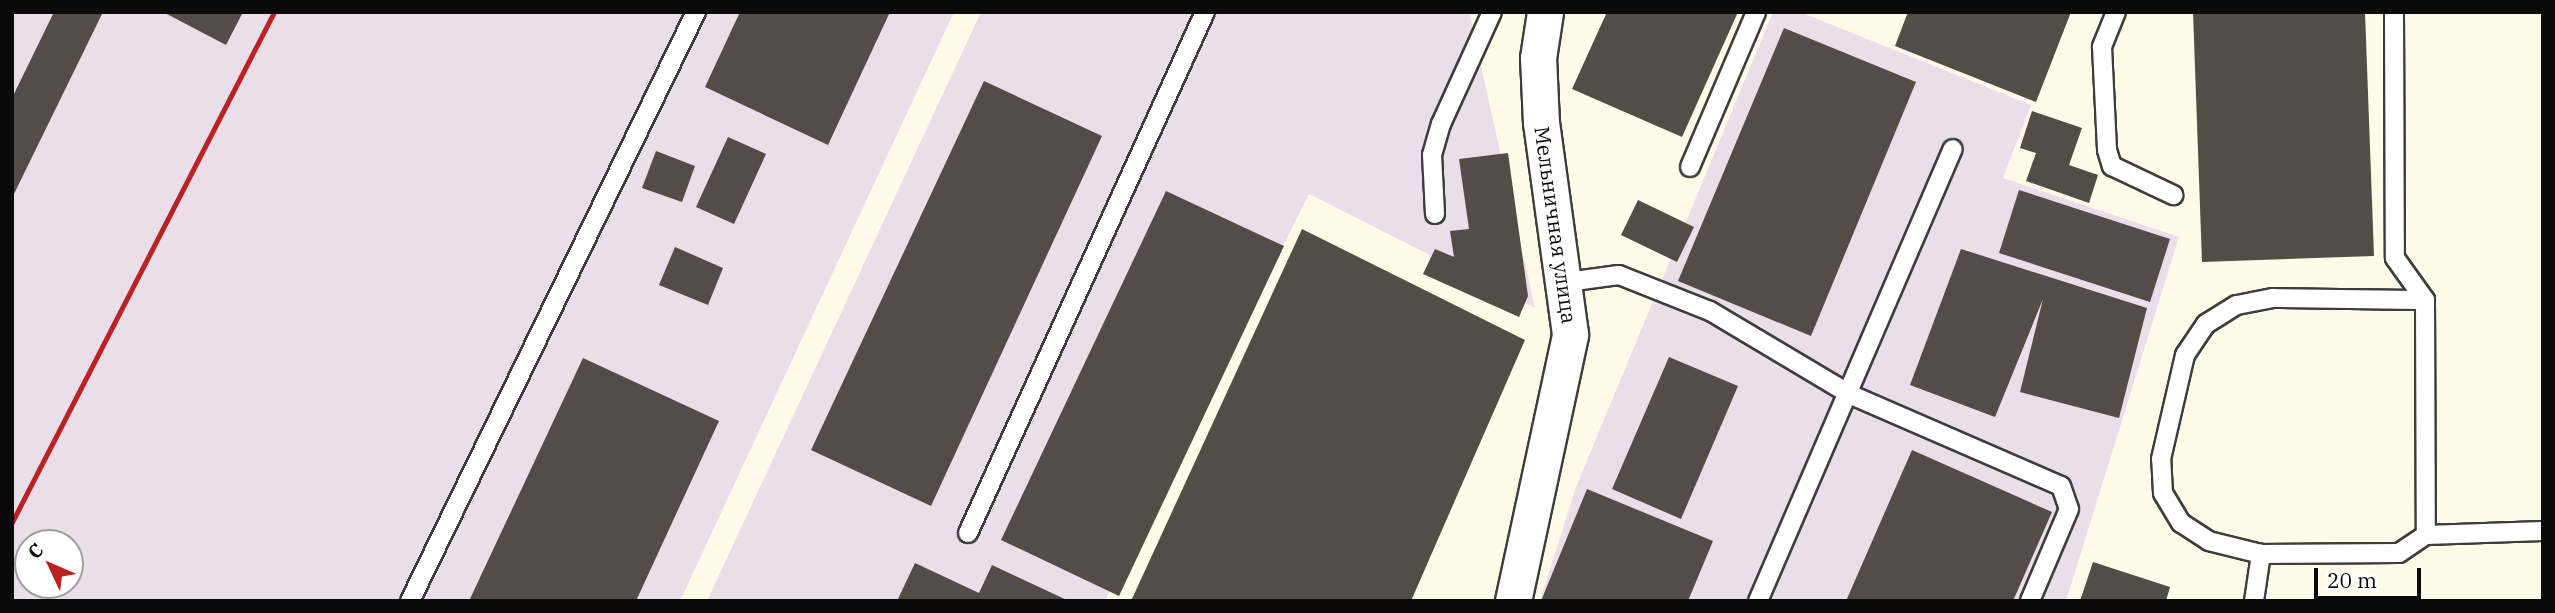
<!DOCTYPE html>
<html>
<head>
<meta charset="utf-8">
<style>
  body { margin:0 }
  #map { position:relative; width:2555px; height:613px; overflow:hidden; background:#fffbe8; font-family:"IBM Plex Serif",serif }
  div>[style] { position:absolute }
  .industrial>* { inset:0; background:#e9deea }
  .building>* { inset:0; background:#534c47 }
  .roads { filter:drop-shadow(2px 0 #3d3d3d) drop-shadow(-2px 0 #3d3d3d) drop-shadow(0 2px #3d3d3d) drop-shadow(0 -2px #3d3d3d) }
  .lane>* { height:18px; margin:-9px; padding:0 9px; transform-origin:9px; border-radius:9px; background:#fff }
  .street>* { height:35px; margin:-17.5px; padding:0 17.5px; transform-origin:17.5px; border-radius:17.5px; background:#fff }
  .rail>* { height:5px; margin:-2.5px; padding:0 2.5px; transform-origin:2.5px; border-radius:2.5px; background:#bc2123 }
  span { translate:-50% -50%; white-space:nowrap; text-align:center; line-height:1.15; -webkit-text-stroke:7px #fff; paint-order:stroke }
  .street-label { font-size:21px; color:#0a0a0a }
  .frame { position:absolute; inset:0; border:14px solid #0a0a0a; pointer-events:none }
  .north { position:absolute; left:14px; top:529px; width:70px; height:70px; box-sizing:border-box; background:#fff; border:2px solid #9d9d9d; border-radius:50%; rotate:314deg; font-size:19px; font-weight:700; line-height:28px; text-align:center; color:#0a0a0a }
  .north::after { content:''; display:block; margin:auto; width:24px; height:32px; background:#bc2123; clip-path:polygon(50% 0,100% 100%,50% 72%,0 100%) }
  .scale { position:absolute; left:2314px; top:568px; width:107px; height:32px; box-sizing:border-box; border:4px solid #0a0a0a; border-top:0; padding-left:9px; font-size:21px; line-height:24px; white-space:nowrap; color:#0a0a0a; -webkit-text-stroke:5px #fff; paint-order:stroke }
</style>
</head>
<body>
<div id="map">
  <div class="industrial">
    <div style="clip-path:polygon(evenodd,12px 12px,954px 12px,680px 601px,12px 601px,12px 12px,28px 543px,70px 543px,70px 585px,28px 585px,28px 543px)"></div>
    <div style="clip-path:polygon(981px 12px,1469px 12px,1535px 308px,1309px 194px,1105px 601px,707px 601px)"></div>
    <div style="clip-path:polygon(1773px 12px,1800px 12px,2031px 105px,2003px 178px,2179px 237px,2066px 601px,1540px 601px,1576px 487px)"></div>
  </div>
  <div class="building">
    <div style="clip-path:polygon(54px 12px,103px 12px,12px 198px,12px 98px)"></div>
    <div style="clip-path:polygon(163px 12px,243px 12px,226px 45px)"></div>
    <div style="clip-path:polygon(740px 12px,890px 12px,828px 145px,705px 87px)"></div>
    <div style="clip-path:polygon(1607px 12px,1738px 12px,1682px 137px,1572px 89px)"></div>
    <div style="clip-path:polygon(1908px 12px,2071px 12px,2036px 102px,1895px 46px)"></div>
    <div style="clip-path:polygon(2193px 12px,2365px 12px,2374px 256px,2202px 262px)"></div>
    <div style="clip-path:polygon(1784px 28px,1916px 82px,1811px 336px,1678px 281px)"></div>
    <div style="clip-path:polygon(984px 81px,1102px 136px,931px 506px,811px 450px)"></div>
    <div style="clip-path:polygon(2032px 111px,2082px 128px,2069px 165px,2098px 175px,2089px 203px,2026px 181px,2036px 153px,2020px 148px)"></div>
    <div style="clip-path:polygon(728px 137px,766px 154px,734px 224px,696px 207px)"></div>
    <div style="clip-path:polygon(656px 151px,695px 166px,682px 202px,642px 188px)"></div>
    <div style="clip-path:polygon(1508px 153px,1528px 296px,1519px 317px,1423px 274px,1435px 249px,1454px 257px,1450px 231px,1469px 229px,1459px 159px)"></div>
    <div style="clip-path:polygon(2019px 190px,2170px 239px,2150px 302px,1999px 253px)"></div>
    <div style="clip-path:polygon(1166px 191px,1284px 246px,1119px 596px,1001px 540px)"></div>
    <div style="clip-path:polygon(1638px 200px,1694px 227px,1677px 262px,1621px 235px)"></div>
    <div style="clip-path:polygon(1302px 229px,1525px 340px,1411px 601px,1131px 601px)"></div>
    <div style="clip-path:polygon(675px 247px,723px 268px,708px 305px,659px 285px)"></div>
    <div style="clip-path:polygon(1961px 249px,2147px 308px,2119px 418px,2020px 392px,2043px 299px,1995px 417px,1910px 385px)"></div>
    <div style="clip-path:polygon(1669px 357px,1738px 386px,1681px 519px,1612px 489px)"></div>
    <div style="clip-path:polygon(583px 358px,719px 421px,636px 601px,469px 601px)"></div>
    <div style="clip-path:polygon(1912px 450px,2052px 512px,2013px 601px,1846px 601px)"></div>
    <div style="clip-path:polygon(1587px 489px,1713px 541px,1688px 601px,1541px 601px)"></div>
    <div style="clip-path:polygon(2093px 562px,2170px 587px,2166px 601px,2080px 601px)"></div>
    <div style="clip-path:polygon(915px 563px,979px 593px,992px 565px,1069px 601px,897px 601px)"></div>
  </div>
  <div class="roads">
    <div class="lane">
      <div style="left:2116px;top:12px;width:38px;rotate:112deg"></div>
      <div style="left:2102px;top:47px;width:103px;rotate:87.2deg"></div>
      <div style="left:2107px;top:150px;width:17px;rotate:73deg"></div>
      <div style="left:2112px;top:166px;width:68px;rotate:25.4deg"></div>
      <div style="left:2394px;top:12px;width:246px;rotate:89.8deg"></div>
      <div style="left:2395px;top:258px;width:52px;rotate:54.5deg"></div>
      <div style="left:2425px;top:300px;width:235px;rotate:89.8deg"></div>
      <div style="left:1690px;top:167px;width:168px;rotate:-66.9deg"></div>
      <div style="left:1435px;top:214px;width:59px;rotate:-92.9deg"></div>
      <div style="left:1432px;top:155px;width:32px;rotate:-74deg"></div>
      <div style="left:1441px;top:124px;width:123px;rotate:-65.5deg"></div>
      <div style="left:1567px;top:282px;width:52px;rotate:-7.7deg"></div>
      <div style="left:1619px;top:275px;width:98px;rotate:21.6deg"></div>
      <div style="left:1710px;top:311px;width:162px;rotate:30.8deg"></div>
      <div style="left:1849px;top:394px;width:231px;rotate:23.5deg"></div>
      <div style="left:2061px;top:486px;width:24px;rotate:71deg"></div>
      <div style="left:2069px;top:509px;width:100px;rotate:113deg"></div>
      <div style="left:968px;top:533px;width:572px;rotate:-65.54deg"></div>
      <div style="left:2261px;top:554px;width:54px;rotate:-166deg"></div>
      <div style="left:2209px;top:541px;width:33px;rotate:-147deg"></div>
      <div style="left:2181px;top:523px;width:35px;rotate:-121deg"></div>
      <div style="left:2163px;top:493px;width:34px;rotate:-93deg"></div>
      <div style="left:2161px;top:459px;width:107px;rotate:-77deg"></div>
      <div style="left:2185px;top:355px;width:37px;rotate:-56deg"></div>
      <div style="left:2206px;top:324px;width:36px;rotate:-32deg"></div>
      <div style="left:2237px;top:305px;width:37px;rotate:-11deg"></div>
      <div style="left:2273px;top:298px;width:152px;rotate:0.8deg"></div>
      <div style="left:410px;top:601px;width:655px;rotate:-64.1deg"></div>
      <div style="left:1758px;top:601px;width:492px;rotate:-66.7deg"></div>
      <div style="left:2254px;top:601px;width:48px;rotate:-81.5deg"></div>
      <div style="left:2261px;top:554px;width:138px;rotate:-0.4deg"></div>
      <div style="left:2399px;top:553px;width:32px;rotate:-34deg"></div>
      <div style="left:2426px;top:535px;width:117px;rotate:-2deg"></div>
    </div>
    <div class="street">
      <div style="left:1513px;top:601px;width:273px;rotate:-77.9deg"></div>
      <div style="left:1570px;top:334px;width:213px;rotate:-97.8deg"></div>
      <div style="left:1541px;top:123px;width:65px;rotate:-92.6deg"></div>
      <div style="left:1538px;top:58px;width:47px;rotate:-81.3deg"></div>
    </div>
  </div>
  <div class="rail">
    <div style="left:12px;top:522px;width:573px;rotate:-62.81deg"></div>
  </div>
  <div class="street-label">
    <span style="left:1556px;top:225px;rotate:82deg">Мельничная улица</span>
  </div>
  <div class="frame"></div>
  <div class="north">С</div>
  <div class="scale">20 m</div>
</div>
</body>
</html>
